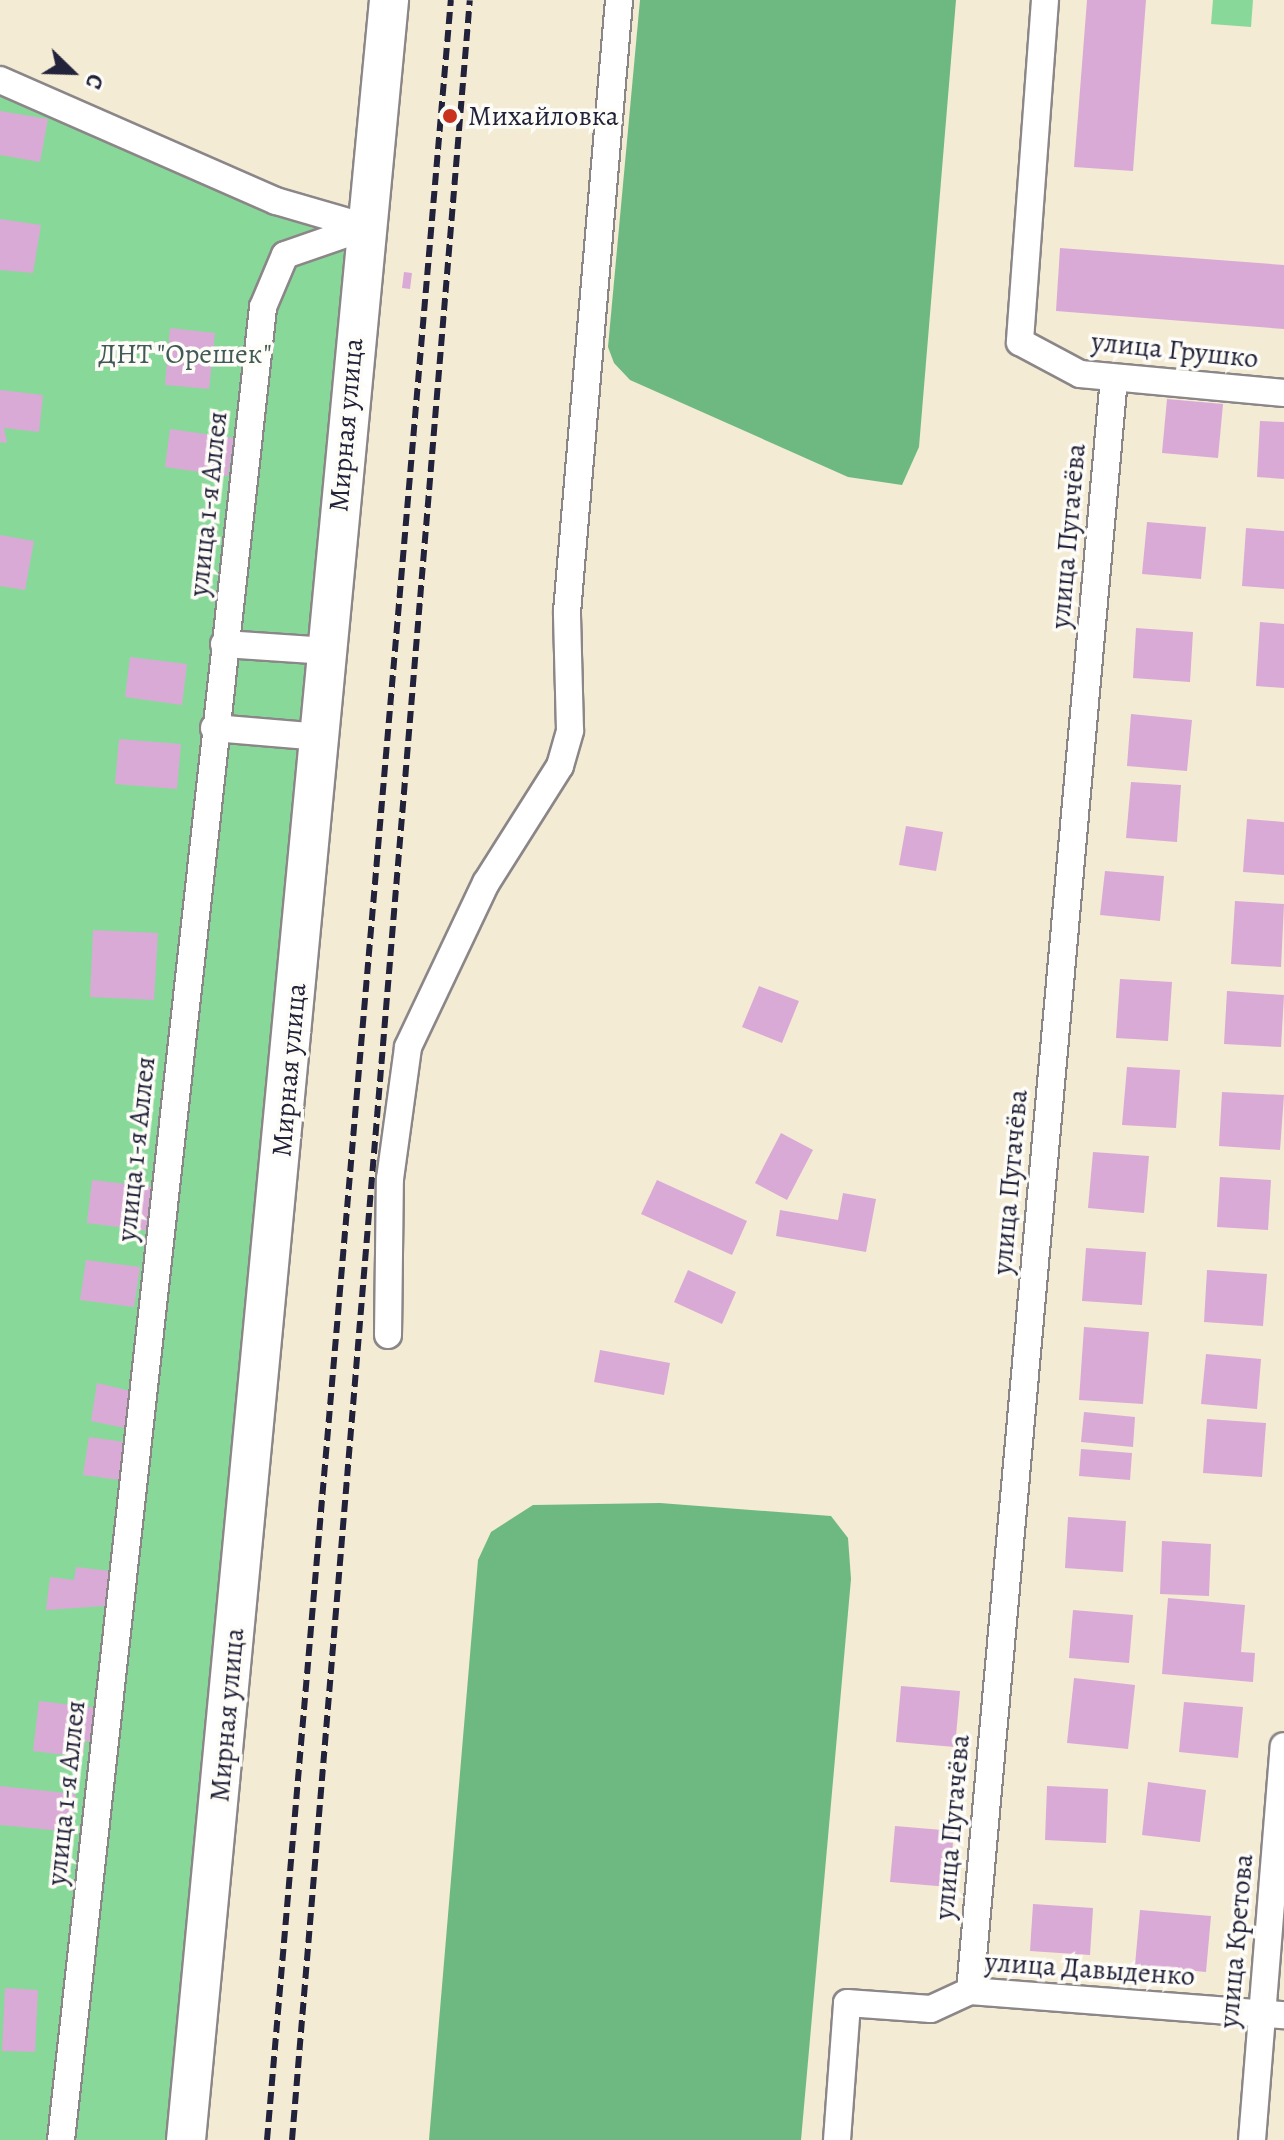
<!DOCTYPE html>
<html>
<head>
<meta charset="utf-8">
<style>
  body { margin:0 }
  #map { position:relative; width:1284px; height:2140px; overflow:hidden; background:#f4ebd5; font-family:Alegreya,serif }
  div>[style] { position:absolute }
  .green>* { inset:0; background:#88d999 }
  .forest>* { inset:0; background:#6eb981 }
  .building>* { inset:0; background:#d9aad5 }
  .roads { filter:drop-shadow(2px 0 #8b8688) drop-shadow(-2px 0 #8b8688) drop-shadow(0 2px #8b8688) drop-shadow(0 -2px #8b8688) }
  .street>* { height:26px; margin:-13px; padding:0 13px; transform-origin:13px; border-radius:13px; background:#fff }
  .secondary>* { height:38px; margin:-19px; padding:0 19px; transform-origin:19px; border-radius:19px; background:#fff }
  .rail>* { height:6px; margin-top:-3px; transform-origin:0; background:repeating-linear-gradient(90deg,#22223b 0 12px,transparent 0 18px) }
  .dots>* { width:22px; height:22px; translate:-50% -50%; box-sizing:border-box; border:4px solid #fdfcf7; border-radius:50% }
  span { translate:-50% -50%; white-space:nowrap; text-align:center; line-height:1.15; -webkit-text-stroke:7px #fdfcf7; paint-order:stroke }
  .poi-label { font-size:28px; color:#22223b }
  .left { translate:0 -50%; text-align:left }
  .street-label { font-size:28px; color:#22223b }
  .park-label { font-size:28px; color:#415957 }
  .north { position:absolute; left:32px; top:32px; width:80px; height:80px; -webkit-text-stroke:6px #fdfcf7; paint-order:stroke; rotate:113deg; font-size:22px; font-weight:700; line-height:32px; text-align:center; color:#22223b }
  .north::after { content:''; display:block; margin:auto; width:28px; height:36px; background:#22223b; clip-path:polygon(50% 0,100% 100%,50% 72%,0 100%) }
</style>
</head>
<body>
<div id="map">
  <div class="green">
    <div style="clip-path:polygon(1213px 0,1253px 0,1251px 27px,1211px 24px)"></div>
    <div style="clip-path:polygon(0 78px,382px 235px,202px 2140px,0 2140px)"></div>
  </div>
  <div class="forest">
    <div style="clip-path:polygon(640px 0,956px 0,919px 447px,902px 485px,848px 477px,630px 380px,614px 363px,608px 347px)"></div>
    <div style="clip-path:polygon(660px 1503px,831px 1516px,848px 1538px,851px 1579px,801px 2140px,429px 2140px,478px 1560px,491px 1532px,533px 1505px)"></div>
  </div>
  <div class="building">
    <div style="clip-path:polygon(1087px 0,1146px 0,1133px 171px,1074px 167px)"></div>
    <div style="clip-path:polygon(0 111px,48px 119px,40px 162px,0 155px)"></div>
    <div style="clip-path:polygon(0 219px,41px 225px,33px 273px,0 270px)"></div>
    <div style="clip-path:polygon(1060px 248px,1284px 265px,1284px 329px,1056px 311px)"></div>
    <div style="clip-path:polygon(404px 272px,412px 273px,410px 289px,402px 288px)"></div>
    <div style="clip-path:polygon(170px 328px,215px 333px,209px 389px,165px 385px)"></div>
    <div style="clip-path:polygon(0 390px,43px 395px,39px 432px,4px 428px,7px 443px,0 442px)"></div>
    <div style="clip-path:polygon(1167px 399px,1223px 404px,1218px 458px,1162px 453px)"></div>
    <div style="clip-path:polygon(1260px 421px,1284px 422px,1284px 479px,1257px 477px)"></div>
    <div style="clip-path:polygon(170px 429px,234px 438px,228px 476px,165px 467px)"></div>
    <div style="clip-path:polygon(1147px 522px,1206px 527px,1201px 579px,1142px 574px)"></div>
    <div style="clip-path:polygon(1246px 528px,1284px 531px,1284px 589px,1242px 586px)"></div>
    <div style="clip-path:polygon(0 535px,34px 541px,25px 590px,0 586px)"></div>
    <div style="clip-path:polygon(1260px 622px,1284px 624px,1284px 688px,1256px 686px)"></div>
    <div style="clip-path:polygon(1136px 628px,1193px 632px,1190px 682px,1133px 678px)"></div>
    <div style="clip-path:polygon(130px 657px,187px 664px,182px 705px,125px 697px)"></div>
    <div style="clip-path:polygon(1131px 714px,1192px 720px,1187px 771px,1127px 766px)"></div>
    <div style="clip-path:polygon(119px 739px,181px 744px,177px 789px,115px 784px)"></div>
    <div style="clip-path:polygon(1131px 782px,1181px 785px,1177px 842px,1126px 838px)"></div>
    <div style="clip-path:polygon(1247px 819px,1284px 822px,1284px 875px,1243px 872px)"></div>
    <div style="clip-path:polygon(906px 826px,943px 832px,936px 871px,899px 865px)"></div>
    <div style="clip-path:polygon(1105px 871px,1164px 876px,1160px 921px,1100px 915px)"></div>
    <div style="clip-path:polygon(1235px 901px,1284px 904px,1281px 967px,1231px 964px)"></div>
    <div style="clip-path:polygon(93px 930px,158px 933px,154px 1000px,90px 997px)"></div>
    <div style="clip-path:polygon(1120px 979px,1172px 982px,1168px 1041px,1116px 1038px)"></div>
    <div style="clip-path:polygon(759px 986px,799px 1001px,782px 1043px,742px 1027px)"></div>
    <div style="clip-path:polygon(1227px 991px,1284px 995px,1281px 1047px,1224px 1044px)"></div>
    <div style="clip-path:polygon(1127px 1067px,1180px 1070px,1176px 1128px,1122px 1125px)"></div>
    <div style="clip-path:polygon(1222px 1092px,1284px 1095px,1280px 1150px,1219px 1146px)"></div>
    <div style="clip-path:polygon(781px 1133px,813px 1150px,787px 1200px,755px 1183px)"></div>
    <div style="clip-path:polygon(1093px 1152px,1149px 1156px,1144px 1213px,1088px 1208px)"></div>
    <div style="clip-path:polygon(1220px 1177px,1271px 1180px,1268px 1230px,1217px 1227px)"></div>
    <div style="clip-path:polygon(92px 1180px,154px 1187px,150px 1231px,87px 1223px)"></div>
    <div style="clip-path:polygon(657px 1180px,747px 1221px,732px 1255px,641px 1214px)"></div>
    <div style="clip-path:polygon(843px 1193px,876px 1199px,866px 1252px,776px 1236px,780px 1210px,838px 1220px)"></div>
    <div style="clip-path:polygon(1086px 1248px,1146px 1252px,1142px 1305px,1082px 1301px)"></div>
    <div style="clip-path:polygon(86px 1260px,140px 1267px,134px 1307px,80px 1300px)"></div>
    <div style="clip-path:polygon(688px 1270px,736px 1292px,722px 1324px,674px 1302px)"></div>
    <div style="clip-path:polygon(1207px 1270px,1267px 1274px,1263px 1326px,1204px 1322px)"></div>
    <div style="clip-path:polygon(1084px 1327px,1149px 1332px,1143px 1404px,1079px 1400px)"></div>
    <div style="clip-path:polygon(600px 1350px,670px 1363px,664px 1395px,594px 1382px)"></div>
    <div style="clip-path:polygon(1206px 1354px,1261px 1359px,1257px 1409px,1201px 1404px)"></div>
    <div style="clip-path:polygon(97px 1383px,139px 1393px,134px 1430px,91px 1421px)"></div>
    <div style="clip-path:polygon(1084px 1412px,1135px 1417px,1133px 1447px,1081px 1442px)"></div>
    <div style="clip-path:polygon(1207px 1419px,1266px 1423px,1262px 1477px,1203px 1473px)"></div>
    <div style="clip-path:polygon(89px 1437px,132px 1443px,127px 1481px,83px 1475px)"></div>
    <div style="clip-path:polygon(1081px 1449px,1132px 1453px,1130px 1480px,1079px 1476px)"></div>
    <div style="clip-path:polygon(1068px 1517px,1126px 1521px,1123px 1572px,1065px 1568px)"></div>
    <div style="clip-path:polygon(1162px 1541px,1211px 1544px,1209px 1596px,1160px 1594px)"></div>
    <div style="clip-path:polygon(76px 1567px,110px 1571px,105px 1606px,46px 1610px,50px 1577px,74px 1580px)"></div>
    <div style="clip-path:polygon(1168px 1598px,1245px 1605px,1241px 1652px,1255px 1653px,1253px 1682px,1162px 1674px)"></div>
    <div style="clip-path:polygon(1073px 1610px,1133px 1615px,1129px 1663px,1069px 1658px)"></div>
    <div style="clip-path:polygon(1074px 1678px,1135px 1685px,1128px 1749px,1067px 1743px)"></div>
    <div style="clip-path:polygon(901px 1686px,960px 1691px,955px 1747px,896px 1742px)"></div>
    <div style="clip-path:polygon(39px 1701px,106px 1709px,102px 1743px,85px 1741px,83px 1757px,33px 1751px)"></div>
    <div style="clip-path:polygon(1184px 1702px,1243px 1707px,1238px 1758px,1179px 1752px)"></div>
    <div style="clip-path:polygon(1148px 1782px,1206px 1790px,1200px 1842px,1142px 1835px)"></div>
    <div style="clip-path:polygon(0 1786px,76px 1794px,72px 1832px,0 1825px)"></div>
    <div style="clip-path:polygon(1047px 1786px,1108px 1789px,1106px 1843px,1045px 1840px)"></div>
    <div style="clip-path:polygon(895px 1826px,954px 1831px,949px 1887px,890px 1882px)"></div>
    <div style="clip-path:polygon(1033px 1904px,1093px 1908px,1090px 1955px,1030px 1951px)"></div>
    <div style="clip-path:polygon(1140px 1910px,1211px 1916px,1206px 1972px,1135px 1965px)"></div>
    <div style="clip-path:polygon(5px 1988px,38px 1990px,35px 2052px,2px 2051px)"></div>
  </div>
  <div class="roads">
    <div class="street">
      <div style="left:1045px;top:0;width:343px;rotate:94.2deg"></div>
      <div style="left:1020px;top:342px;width:68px;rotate:28.1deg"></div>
      <div style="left:1080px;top:374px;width:205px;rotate:5.3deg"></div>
      <div style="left:0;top:80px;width:301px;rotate:23.7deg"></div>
      <div style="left:276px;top:201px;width:90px;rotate:16.2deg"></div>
      <div style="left:224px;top:644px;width:104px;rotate:3.9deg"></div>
      <div style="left:214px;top:728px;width:107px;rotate:4.8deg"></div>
      <div style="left:388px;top:1335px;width:156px;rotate:-89.3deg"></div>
      <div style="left:390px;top:1179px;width:133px;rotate:-82.2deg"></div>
      <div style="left:408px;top:1047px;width:182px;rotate:-64.6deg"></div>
      <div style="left:486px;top:883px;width:138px;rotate:-57.7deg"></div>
      <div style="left:560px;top:766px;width:37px;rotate:-74deg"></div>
      <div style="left:570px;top:730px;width:118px;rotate:-91.5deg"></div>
      <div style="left:567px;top:612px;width:614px;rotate:-85.14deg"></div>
      <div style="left:970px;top:1991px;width:1619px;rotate:-84.9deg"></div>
      <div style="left:61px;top:2140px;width:1844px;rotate:-83.71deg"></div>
      <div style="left:263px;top:307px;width:56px;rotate:-67.1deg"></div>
      <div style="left:285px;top:255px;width:86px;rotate:-19.1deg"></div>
      <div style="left:837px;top:2140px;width:137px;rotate:-85.8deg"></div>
      <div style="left:847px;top:2003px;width:84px;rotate:4.1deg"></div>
      <div style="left:931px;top:2009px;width:43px;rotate:-24.8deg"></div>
      <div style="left:970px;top:1991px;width:315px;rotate:4.4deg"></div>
      <div style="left:1252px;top:2140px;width:395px;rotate:-85.4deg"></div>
    </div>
    <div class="secondary">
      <div style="left:186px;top:2140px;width:2150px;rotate:-84.58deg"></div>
    </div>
  </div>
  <div class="rail">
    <div style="left:267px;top:2140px;width:2148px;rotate:-85.09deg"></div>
    <div style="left:292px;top:2140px;width:2147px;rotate:-85.25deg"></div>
  </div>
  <div class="dots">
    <div style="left:450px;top:116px;background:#c8321e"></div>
  </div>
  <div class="poi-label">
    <span class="left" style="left:468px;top:116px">Михайловка</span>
  </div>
  <div class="street-label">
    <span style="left:1175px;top:350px;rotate:6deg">улица Грушко</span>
    <span style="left:346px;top:425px;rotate:-85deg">Мирная улица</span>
    <span style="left:208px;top:504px;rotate:-84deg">улица 1-я Аллея</span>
    <span style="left:1068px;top:536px;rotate:-85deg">улица Пугачёва</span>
    <span style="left:289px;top:1070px;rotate:-85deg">Мирная улица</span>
    <span style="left:136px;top:1149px;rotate:-84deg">улица 1-я Аллея</span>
    <span style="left:1010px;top:1182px;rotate:-85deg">улица Пугачёва</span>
    <span style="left:227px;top:1715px;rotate:-85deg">Мирная улица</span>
    <span style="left:66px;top:1793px;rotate:-84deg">улица 1-я Аллея</span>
    <span style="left:952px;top:1827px;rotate:-85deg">улица Пугачёва</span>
    <span style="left:1236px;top:1941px;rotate:-85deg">улица Кретова</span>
    <span style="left:1090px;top:1969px;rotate:4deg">улица Давыденко</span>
  </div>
  <div class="park-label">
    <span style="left:185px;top:354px">ДНТ "Орешек"</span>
  </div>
  <div class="north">С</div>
</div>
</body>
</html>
